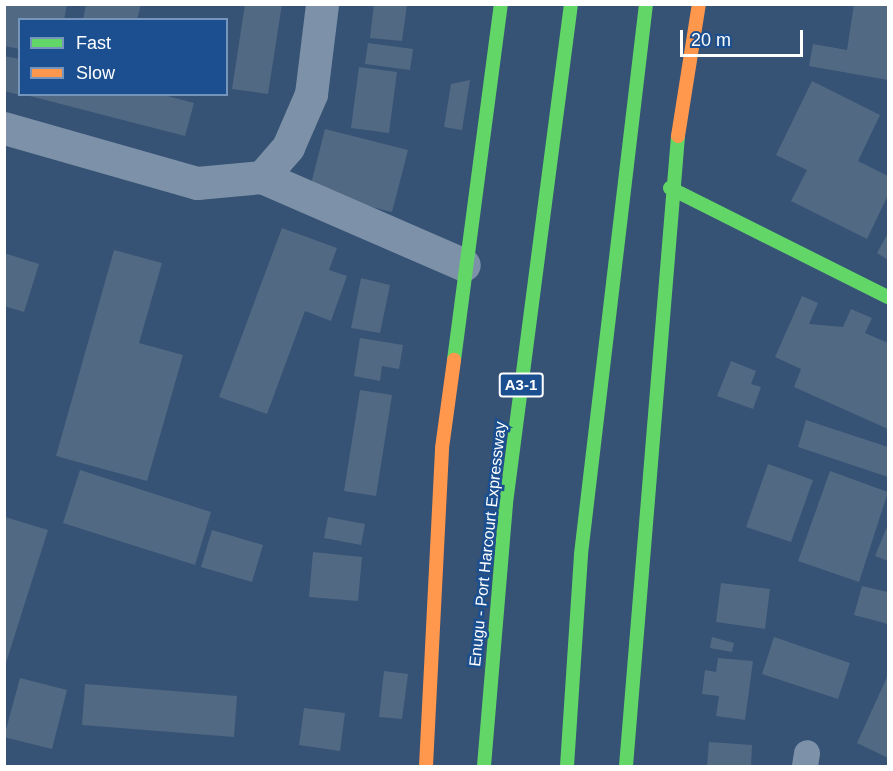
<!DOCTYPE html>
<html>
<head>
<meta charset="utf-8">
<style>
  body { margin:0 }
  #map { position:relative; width:893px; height:771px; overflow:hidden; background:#365274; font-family:Helvetica,sans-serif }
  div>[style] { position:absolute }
  .building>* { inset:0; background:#526984 }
  .lane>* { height:26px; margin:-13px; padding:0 13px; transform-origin:13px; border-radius:13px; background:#7d92a8 }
  .street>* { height:33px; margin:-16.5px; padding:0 16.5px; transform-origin:16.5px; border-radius:16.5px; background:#7d92a8 }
  .fast>* { height:14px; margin:-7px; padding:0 7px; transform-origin:7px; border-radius:7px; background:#63d668 }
  .slow>* { height:14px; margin:-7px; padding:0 7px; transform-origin:7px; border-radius:7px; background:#ff974d }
  span { translate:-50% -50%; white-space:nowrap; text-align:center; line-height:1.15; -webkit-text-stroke:5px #1b4f8f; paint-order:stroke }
  .shield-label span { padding:2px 4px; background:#1b4f8f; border:2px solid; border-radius:4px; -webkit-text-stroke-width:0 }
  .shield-label { font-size:15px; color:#fff; font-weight:700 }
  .street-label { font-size:16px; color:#fff }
  .frame { position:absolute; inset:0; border:6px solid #fff; pointer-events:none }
  .legend { position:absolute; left:18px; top:18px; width:210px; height:78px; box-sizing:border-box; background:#1b4f8f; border:2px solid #7695bc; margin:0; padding:8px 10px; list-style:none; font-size:18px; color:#fff }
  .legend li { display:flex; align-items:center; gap:12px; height:30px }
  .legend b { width:30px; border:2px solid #7695bc }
  .scale { position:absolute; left:680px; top:30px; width:123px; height:27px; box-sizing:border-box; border:3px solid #fff; border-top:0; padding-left:8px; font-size:18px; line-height:21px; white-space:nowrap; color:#fff; -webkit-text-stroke:4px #1b4f8f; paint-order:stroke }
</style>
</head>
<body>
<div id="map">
  <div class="building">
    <div style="clip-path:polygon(4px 4px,67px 4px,64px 20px,20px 20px,20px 49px,4px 46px)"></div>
    <div style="clip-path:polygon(86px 4px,141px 4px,137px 20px,83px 20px)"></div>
    <div style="clip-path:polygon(245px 4px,282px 4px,268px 94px,232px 89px)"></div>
    <div style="clip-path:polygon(374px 4px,407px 4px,402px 41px,370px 38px)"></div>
    <div style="clip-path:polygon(854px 4px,888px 4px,888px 80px,809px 66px,813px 44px,847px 50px)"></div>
    <div style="clip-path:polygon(368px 43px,413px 49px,410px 70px,365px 64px)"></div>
    <div style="clip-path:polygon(4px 56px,20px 59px,20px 95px,4px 91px)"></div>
    <div style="clip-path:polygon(359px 67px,397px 72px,389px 133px,351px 128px)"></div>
    <div style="clip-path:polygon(470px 80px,462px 130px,444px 127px,451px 84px)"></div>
    <div style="clip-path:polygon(812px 81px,880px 115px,858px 161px,888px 176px,888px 195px,867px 239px,791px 201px,807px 170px,776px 155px)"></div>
    <div style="clip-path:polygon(22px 94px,160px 94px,194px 103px,185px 136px)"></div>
    <div style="clip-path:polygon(325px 129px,408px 150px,392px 212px,309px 192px)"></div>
    <div style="clip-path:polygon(282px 228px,337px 248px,329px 270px,347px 276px,331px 321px,305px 311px,267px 414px,219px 397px)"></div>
    <div style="clip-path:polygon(888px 233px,888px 260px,877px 253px)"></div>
    <div style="clip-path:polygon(114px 250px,162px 263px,139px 343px,183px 355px,147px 481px,56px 456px)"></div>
    <div style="clip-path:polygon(4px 253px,39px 264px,24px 312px,4px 306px)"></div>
    <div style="clip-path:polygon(361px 278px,390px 285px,380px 333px,351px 328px)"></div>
    <div style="clip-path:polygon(802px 296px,818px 303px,809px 324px,843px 327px,851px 309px,872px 318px,865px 333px,888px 343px,888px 429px,794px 387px,801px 369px,775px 357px)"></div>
    <div style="clip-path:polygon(360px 338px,403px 345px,399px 369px,382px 366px,380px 381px,354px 376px)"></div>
    <div style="clip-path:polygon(731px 361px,756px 371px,751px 384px,761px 387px,753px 409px,717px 396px)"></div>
    <div style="clip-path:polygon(360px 390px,392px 395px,376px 496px,344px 491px)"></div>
    <div style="clip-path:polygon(806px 420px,888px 447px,888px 477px,798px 447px)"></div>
    <div style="clip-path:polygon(768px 464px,813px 480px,791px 542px,746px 527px)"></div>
    <div style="clip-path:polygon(80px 470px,211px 512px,195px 565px,63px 523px)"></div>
    <div style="clip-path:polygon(830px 471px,888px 492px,859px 582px,798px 561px)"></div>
    <div style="clip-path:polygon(5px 517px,48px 530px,5px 666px,4px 520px)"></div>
    <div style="clip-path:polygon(328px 517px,365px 524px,361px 545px,324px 538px)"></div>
    <div style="clip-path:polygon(888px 524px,888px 561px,875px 556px)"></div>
    <div style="clip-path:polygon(212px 530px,263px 545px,252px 582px,201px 567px)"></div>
    <div style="clip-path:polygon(313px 552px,362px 557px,358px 601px,309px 597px)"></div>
    <div style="clip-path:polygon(721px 583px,770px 589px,765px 629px,716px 622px)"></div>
    <div style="clip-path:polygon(862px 586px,888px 592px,888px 624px,854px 615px)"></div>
    <div style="clip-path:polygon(712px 637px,734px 643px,732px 652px,710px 648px)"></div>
    <div style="clip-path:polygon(774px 637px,850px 663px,838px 699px,762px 674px)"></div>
    <div style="clip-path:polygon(718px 658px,753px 661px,745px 720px,716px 716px,719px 696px,702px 694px,705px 670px,716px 672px)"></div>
    <div style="clip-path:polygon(384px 671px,408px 674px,402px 719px,379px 717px)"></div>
    <div style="clip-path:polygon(887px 677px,888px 678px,888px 758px,857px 743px)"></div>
    <div style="clip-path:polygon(20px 678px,67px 690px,52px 749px,4px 737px)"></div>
    <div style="clip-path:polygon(85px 684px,237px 696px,234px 737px,82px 725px)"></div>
    <div style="clip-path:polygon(304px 708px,345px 713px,340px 751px,299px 745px)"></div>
    <div style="clip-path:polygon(709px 742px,752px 745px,751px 766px,707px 766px)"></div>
  </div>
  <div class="lane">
    <div style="left:805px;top:766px;width:13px;rotate:-81deg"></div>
  </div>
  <div class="street">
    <div style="left:4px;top:128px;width:201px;rotate:15.9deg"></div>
    <div style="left:197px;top:183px;width:65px;rotate:-5.3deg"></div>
    <div style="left:262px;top:177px;width:40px;rotate:-49deg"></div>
    <div style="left:288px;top:147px;width:58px;rotate:-66.5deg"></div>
    <div style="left:311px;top:94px;width:91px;rotate:-83deg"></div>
    <div style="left:262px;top:177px;width:220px;rotate:23.5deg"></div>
  </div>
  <div class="fast">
    <div style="left:670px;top:188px;width:244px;rotate:26.6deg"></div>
    <div style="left:454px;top:360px;width:359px;rotate:-82.5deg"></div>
    <div style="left:484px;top:766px;width:264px;rotate:-85.2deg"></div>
    <div style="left:506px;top:503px;width:503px;rotate:-82.58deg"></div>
    <div style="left:567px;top:766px;width:212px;rotate:-86.2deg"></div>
    <div style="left:581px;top:554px;width:554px;rotate:-83.26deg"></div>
    <div style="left:626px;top:766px;width:632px;rotate:-85.28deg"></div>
  </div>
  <div class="slow">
    <div style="left:678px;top:136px;width:134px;rotate:-81deg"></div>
    <div style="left:426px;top:766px;width:318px;rotate:-87.1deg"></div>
    <div style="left:442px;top:448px;width:89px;rotate:-82.2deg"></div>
  </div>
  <div class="shield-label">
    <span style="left:521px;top:385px">A3-1</span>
  </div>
  <div class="street-label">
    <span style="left:488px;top:544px;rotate:-84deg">Enugu - Port Harcourt Expressway</span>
  </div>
  <div class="frame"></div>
  <ul class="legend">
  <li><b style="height:8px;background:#63d668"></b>Fast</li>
  <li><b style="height:8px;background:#ff974d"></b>Slow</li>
  </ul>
  <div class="scale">20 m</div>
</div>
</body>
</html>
